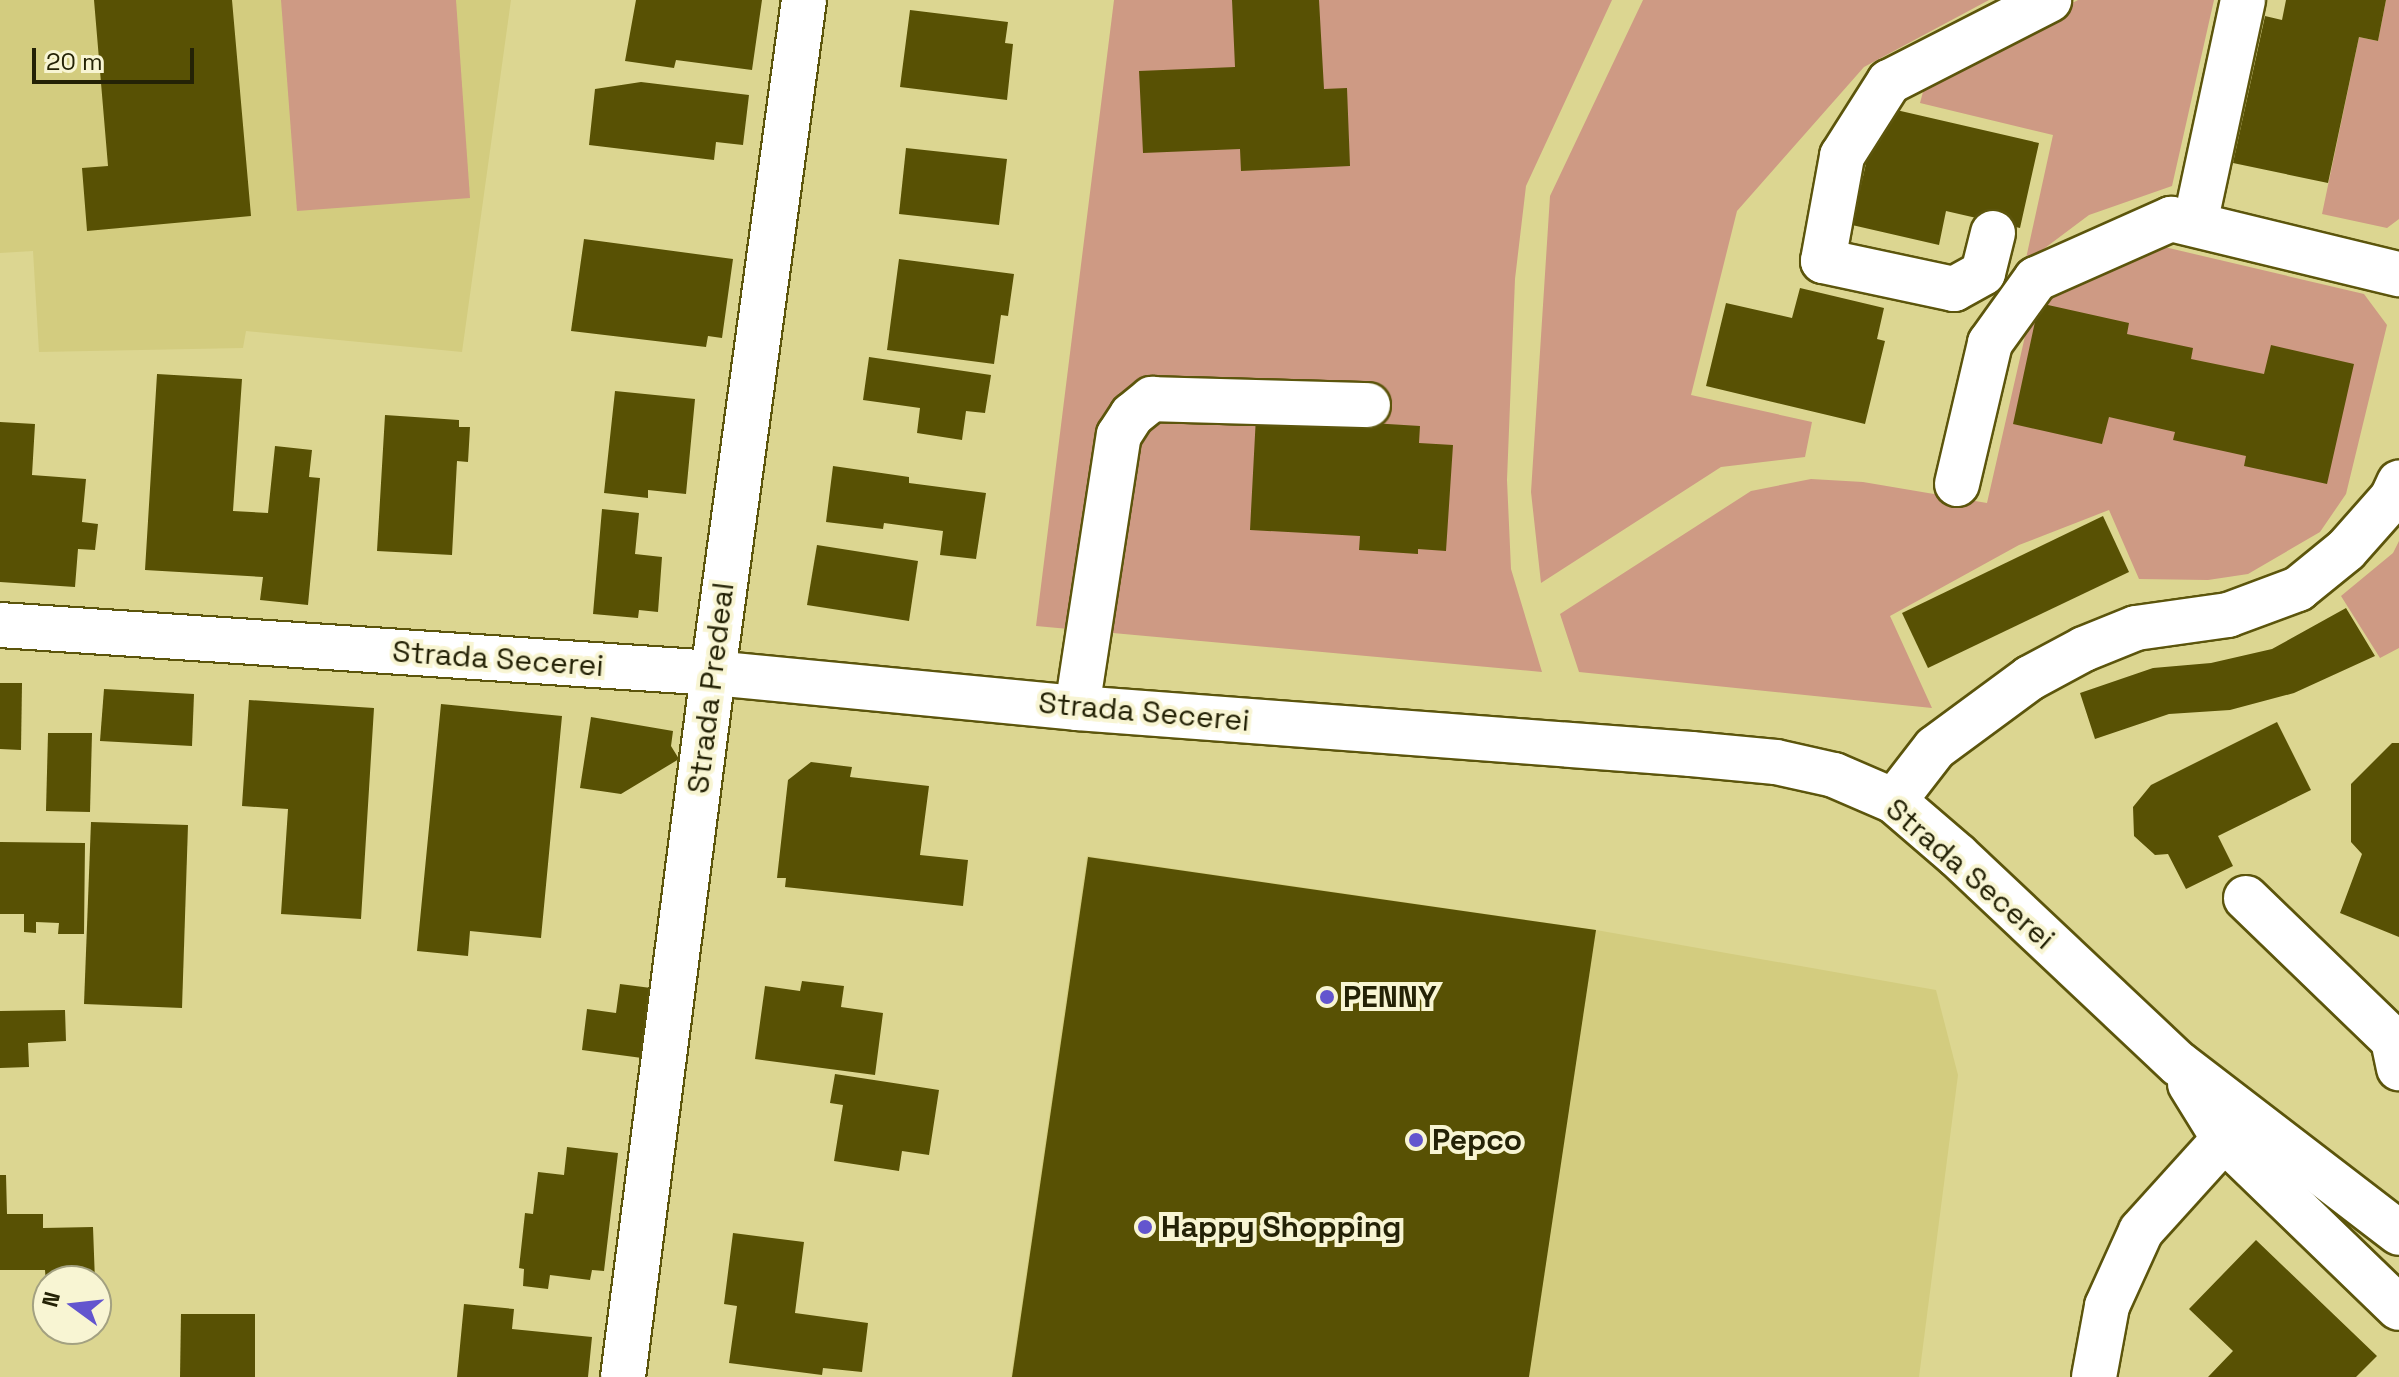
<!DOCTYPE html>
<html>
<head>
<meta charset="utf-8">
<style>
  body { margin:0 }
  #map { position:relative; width:2399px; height:1377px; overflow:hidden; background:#dcd691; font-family:"Space Grotesk",sans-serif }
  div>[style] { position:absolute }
  .built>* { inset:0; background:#d3cc7f }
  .green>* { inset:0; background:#ce9a84 }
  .building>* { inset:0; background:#585104 }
  .roads { filter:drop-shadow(2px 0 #5c550c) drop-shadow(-2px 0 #5c550c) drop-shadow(0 2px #5c550c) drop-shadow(0 -2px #5c550c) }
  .minor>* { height:44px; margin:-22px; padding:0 22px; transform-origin:22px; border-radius:22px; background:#fff }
  .dots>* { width:22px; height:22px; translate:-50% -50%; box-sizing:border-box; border:4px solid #f8f5d3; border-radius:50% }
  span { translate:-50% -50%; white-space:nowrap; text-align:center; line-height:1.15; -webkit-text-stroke:8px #f8f5d3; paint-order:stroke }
  .street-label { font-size:30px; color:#242206 }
  .poi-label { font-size:30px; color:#242206; font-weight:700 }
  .left { translate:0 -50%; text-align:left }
  .north { position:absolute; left:32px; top:1265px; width:80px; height:80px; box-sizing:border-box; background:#f8f5d3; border:2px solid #a3a181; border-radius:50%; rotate:285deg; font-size:22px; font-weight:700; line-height:32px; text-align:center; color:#242206 }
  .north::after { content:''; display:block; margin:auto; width:28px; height:36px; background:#6355ce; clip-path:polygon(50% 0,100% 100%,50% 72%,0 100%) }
  .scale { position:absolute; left:32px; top:48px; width:162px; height:36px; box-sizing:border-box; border:4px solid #242206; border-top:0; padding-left:10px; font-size:24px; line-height:28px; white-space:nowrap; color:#242206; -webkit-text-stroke:6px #f8f5d3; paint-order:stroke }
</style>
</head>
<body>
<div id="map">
  <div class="built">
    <div style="clip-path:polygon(0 0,511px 0,462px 352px,246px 331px,243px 348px,39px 352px,33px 251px,0 253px)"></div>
    <div style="clip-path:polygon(1087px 856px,1596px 930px,1936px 990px,1958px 1075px,1919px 1377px,1011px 1377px)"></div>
  </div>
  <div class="green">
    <div style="clip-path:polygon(281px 0,456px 0,470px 198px,297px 211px)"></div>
    <div style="clip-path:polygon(1114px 0,1612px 0,1526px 186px,1515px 279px,1507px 480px,1511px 569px,1542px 672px,1036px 626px)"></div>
    <div style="clip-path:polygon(1643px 0,1989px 0,1864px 67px,1737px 211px,1691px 395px,1812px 422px,1805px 457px,1721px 467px,1541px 583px,1531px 492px,1550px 196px)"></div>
    <div style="clip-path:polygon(2078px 0,2214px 0,2172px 186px,2089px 215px,2025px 263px,2053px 135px,1920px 103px,1927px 77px)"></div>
    <div style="clip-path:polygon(2386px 0,2399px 0,2399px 219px,2387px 228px,2322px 214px,2359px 37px,2378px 41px)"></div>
    <div style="clip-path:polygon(2156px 245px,2364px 294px,2387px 325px,2346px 494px,2320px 532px,2248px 574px,2208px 580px,2139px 579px,2109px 510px,2019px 545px,1890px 616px,1932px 708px,1579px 672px,1560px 614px,1751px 491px,1811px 479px,1863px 482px,1987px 503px,2033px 301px)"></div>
    <div style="clip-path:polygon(2399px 541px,2399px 648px,2380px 658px,2341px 596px,2393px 553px)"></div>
  </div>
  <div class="building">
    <div style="clip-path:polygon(94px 0,232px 0,251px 216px,87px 231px,82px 168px,108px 166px)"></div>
    <div style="clip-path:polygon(636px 0,762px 0,752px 70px,676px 60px,674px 68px,625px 61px)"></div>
    <div style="clip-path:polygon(1232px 0,1319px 0,1324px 89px,1347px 88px,1350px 166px,1241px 171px,1240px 149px,1143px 153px,1139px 71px,1235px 67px)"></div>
    <div style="clip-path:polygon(2286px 0,2386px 0,2378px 41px,2359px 37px,2328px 183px,2233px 163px,2265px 16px,2282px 20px)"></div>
    <div style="clip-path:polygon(910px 10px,1008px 22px,1005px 43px,1013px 44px,1007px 100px,900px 87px)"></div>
    <div style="clip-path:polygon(641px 82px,749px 95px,743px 145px,716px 142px,714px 160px,589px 145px,595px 89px)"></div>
    <div style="clip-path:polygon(1879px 106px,2039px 143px,2020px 228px,1946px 211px,1939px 245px,1852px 225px)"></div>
    <div style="clip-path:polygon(906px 148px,1007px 159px,999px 225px,899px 214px)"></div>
    <div style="clip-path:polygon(584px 239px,733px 259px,722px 338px,708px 336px,706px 347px,571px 331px)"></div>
    <div style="clip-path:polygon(899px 259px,1014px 274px,1008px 316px,1001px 315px,994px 364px,887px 350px)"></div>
    <div style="clip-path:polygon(1800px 288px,1884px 308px,1877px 339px,1885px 341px,1865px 424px,1706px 386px,1726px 303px,1792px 318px)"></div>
    <div style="clip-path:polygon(2039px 303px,2129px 323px,2127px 334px,2193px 348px,2191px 359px,2264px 374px,2271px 345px,2354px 364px,2327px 484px,2244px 466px,2246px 456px,2173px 440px,2175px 432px,2109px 417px,2102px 444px,2013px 424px)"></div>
    <div style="clip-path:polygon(869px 357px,991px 375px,985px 413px,966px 411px,962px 440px,917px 433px,920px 408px,863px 400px)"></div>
    <div style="clip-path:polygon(157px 374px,242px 379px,233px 511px,268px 513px,275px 446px,312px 450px,309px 477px,320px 478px,308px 605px,260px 600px,263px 577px,145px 570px)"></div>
    <div style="clip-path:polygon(615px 391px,695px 399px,686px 494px,648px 490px,648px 498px,604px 493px)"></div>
    <div style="clip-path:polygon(385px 415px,459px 420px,459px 427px,470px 427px,468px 462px,457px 461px,452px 555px,377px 551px)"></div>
    <div style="clip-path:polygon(1256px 416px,1420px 426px,1419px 443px,1453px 445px,1446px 551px,1418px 549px,1418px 554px,1359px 550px,1360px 536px,1250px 530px)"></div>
    <div style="clip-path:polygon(0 422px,35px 424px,32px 475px,86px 479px,82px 522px,98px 524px,95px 550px,78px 549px,75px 587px,0 582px)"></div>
    <div style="clip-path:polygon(833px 466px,909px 477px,909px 483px,986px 493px,976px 559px,940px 555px,943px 531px,884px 523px,883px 529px,826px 522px)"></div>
    <div style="clip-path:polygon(602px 509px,639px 513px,635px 554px,662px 557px,658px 612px,639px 610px,638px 618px,593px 614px)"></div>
    <div style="clip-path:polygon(2103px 516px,2129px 572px,1928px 668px,1902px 613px)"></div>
    <div style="clip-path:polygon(817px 545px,918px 561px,909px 621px,807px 605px)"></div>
    <div style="clip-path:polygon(2346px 608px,2375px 656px,2294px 693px,2230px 710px,2169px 714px,2095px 739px,2080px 693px,2153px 668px,2211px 663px,2272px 649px)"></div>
    <div style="clip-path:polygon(0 683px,22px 683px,21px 750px,0 749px)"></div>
    <div style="clip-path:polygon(104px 689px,194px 694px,192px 746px,100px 741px)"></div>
    <div style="clip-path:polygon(249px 700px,374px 708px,361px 919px,281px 914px,288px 809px,242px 806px)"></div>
    <div style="clip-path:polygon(441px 704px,562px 716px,541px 938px,470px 931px,468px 956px,417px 951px)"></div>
    <div style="clip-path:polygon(591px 717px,673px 731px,671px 746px,679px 759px,621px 794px,580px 788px)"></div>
    <div style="clip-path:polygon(2277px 722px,2311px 790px,2218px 836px,2233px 866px,2186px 889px,2168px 854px,2155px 855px,2134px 836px,2133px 807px,2151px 785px)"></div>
    <div style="clip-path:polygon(48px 733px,92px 733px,90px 812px,46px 811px)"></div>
    <div style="clip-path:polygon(2392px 743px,2399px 743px,2399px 937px,2340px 913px,2362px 854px,2351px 842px,2351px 784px)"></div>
    <div style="clip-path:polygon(811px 762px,852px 767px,850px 777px,929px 786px,920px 855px,968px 860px,963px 906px,785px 887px,786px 878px,777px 878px,788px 780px)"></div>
    <div style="clip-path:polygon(91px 822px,188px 825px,182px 1008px,84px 1004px)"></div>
    <div style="clip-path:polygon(0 842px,85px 843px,84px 934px,58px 934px,59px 923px,36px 922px,36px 933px,24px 932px,24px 914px,0 914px)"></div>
    <div style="clip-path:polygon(1088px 857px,1596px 930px,1529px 1377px,1012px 1377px)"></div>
    <div style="clip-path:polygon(802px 981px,844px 986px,841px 1007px,883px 1013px,875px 1075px,755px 1059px,765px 986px,800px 991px)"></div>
    <div style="clip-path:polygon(620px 984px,651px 988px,642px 1058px,582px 1050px,587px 1009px,616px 1013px)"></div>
    <div style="clip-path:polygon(65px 1010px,66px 1041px,28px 1043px,29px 1067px,0 1068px,0 1011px)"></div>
    <div style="clip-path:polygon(835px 1074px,939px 1090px,929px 1155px,902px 1151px,899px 1171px,834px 1161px,843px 1105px,830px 1103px)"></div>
    <div style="clip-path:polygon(567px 1147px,618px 1153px,604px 1271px,592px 1270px,590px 1280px,550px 1275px,548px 1289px,523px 1286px,524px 1269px,519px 1268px,525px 1213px,533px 1214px,538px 1172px,564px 1175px)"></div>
    <div style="clip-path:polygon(0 1175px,6px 1175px,7px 1214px,43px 1214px,43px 1228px,93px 1227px,95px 1281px,48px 1281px,48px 1312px,45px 1270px,0 1270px)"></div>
    <div style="clip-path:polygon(733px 1233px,804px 1242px,795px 1313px,868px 1323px,862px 1372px,823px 1368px,822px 1375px,729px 1363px,737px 1306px,724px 1304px)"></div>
    <div style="clip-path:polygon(2256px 1240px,2377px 1356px,2356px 1377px,2208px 1377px,2233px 1351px,2189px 1309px)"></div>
    <div style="clip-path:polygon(464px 1304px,514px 1309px,512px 1329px,592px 1337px,588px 1377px,457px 1377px)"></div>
    <div style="clip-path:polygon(181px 1314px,255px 1314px,255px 1377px,180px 1377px)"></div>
  </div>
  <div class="roads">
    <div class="minor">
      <div style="left:2195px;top:224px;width:229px;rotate:-77.9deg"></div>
      <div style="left:1993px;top:233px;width:41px;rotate:104deg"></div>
      <div style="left:1983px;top:273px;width:33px;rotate:151deg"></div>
      <div style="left:1954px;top:289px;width:134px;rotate:-167.9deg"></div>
      <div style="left:1823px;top:261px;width:107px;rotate:-79.7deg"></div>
      <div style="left:1842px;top:156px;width:88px;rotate:-57.6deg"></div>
      <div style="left:1889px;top:82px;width:180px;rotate:-27.1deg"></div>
      <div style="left:1957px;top:484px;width:145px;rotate:-76.8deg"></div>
      <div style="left:1990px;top:343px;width:79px;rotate:-54.3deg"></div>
      <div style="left:2036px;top:279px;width:148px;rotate:-24deg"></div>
      <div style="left:2171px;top:219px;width:235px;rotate:13.6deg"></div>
      <div style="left:0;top:625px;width:715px;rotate:3.85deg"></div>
      <div style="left:713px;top:673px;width:366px;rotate:5.5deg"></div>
      <div style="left:1077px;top:708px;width:616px;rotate:4.28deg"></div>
      <div style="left:1691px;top:754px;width:85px;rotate:5.4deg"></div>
      <div style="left:1776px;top:762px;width:59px;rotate:12.6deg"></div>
      <div style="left:1834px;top:775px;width:65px;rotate:23.4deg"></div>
      <div style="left:1894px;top:801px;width:84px;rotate:40.7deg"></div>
      <div style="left:1958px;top:856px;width:303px;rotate:43.3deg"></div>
      <div style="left:2179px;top:1064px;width:277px;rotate:37.5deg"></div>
      <div style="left:1077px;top:708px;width:276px;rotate:-81.3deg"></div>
      <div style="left:1119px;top:435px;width:24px;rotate:-57deg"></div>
      <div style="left:1132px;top:415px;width:26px;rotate:-39deg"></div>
      <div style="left:1152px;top:399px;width:216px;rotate:1.6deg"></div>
      <div style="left:1894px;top:801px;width:67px;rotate:-52.3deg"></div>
      <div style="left:1935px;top:748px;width:118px;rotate:-36.4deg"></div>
      <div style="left:2030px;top:678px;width:61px;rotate:-28.2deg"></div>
      <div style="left:2084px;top:649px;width:56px;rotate:-22deg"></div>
      <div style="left:2136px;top:628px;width:93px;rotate:-8deg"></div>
      <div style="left:2228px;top:615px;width:75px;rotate:-20.4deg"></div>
      <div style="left:2298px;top:589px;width:62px;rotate:-39.1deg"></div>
      <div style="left:2346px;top:550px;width:69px;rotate:-48.5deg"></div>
      <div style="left:2392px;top:498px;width:17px;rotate:-65deg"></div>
      <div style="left:2246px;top:898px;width:204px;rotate:44deg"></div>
      <div style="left:2393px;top:1040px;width:29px;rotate:78deg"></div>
      <div style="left:2190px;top:1084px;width:65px;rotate:58.3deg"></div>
      <div style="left:2224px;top:1139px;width:243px;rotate:44deg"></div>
      <div style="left:623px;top:1377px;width:710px;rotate:-82.71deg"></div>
      <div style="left:713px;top:673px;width:679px;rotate:-82.3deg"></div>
      <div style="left:2094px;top:1377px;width:72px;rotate:-79.6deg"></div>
      <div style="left:2107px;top:1306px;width:82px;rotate:-65.6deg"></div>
      <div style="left:2141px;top:1231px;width:124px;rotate:-47.9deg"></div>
    </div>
  </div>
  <div class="dots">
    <div style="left:1327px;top:997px;background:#6355ce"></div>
    <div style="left:1416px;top:1140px;background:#6355ce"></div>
    <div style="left:1145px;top:1227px;background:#6355ce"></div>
  </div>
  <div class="street-label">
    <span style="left:498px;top:659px;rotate:4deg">Strada Secerei</span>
    <span style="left:711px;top:688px;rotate:-83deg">Strada Predeal</span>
    <span style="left:1144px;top:712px;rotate:5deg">Strada Secerei</span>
    <span style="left:1970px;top:874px;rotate:41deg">Strada Secerei</span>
  </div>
  <div class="poi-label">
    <span class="left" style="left:1343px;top:997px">PENNY</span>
    <span class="left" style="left:1432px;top:1140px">Pepco</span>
    <span class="left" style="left:1161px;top:1227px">Happy Shopping</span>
  </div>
  <div class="north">N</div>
  <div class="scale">20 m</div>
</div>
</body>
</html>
